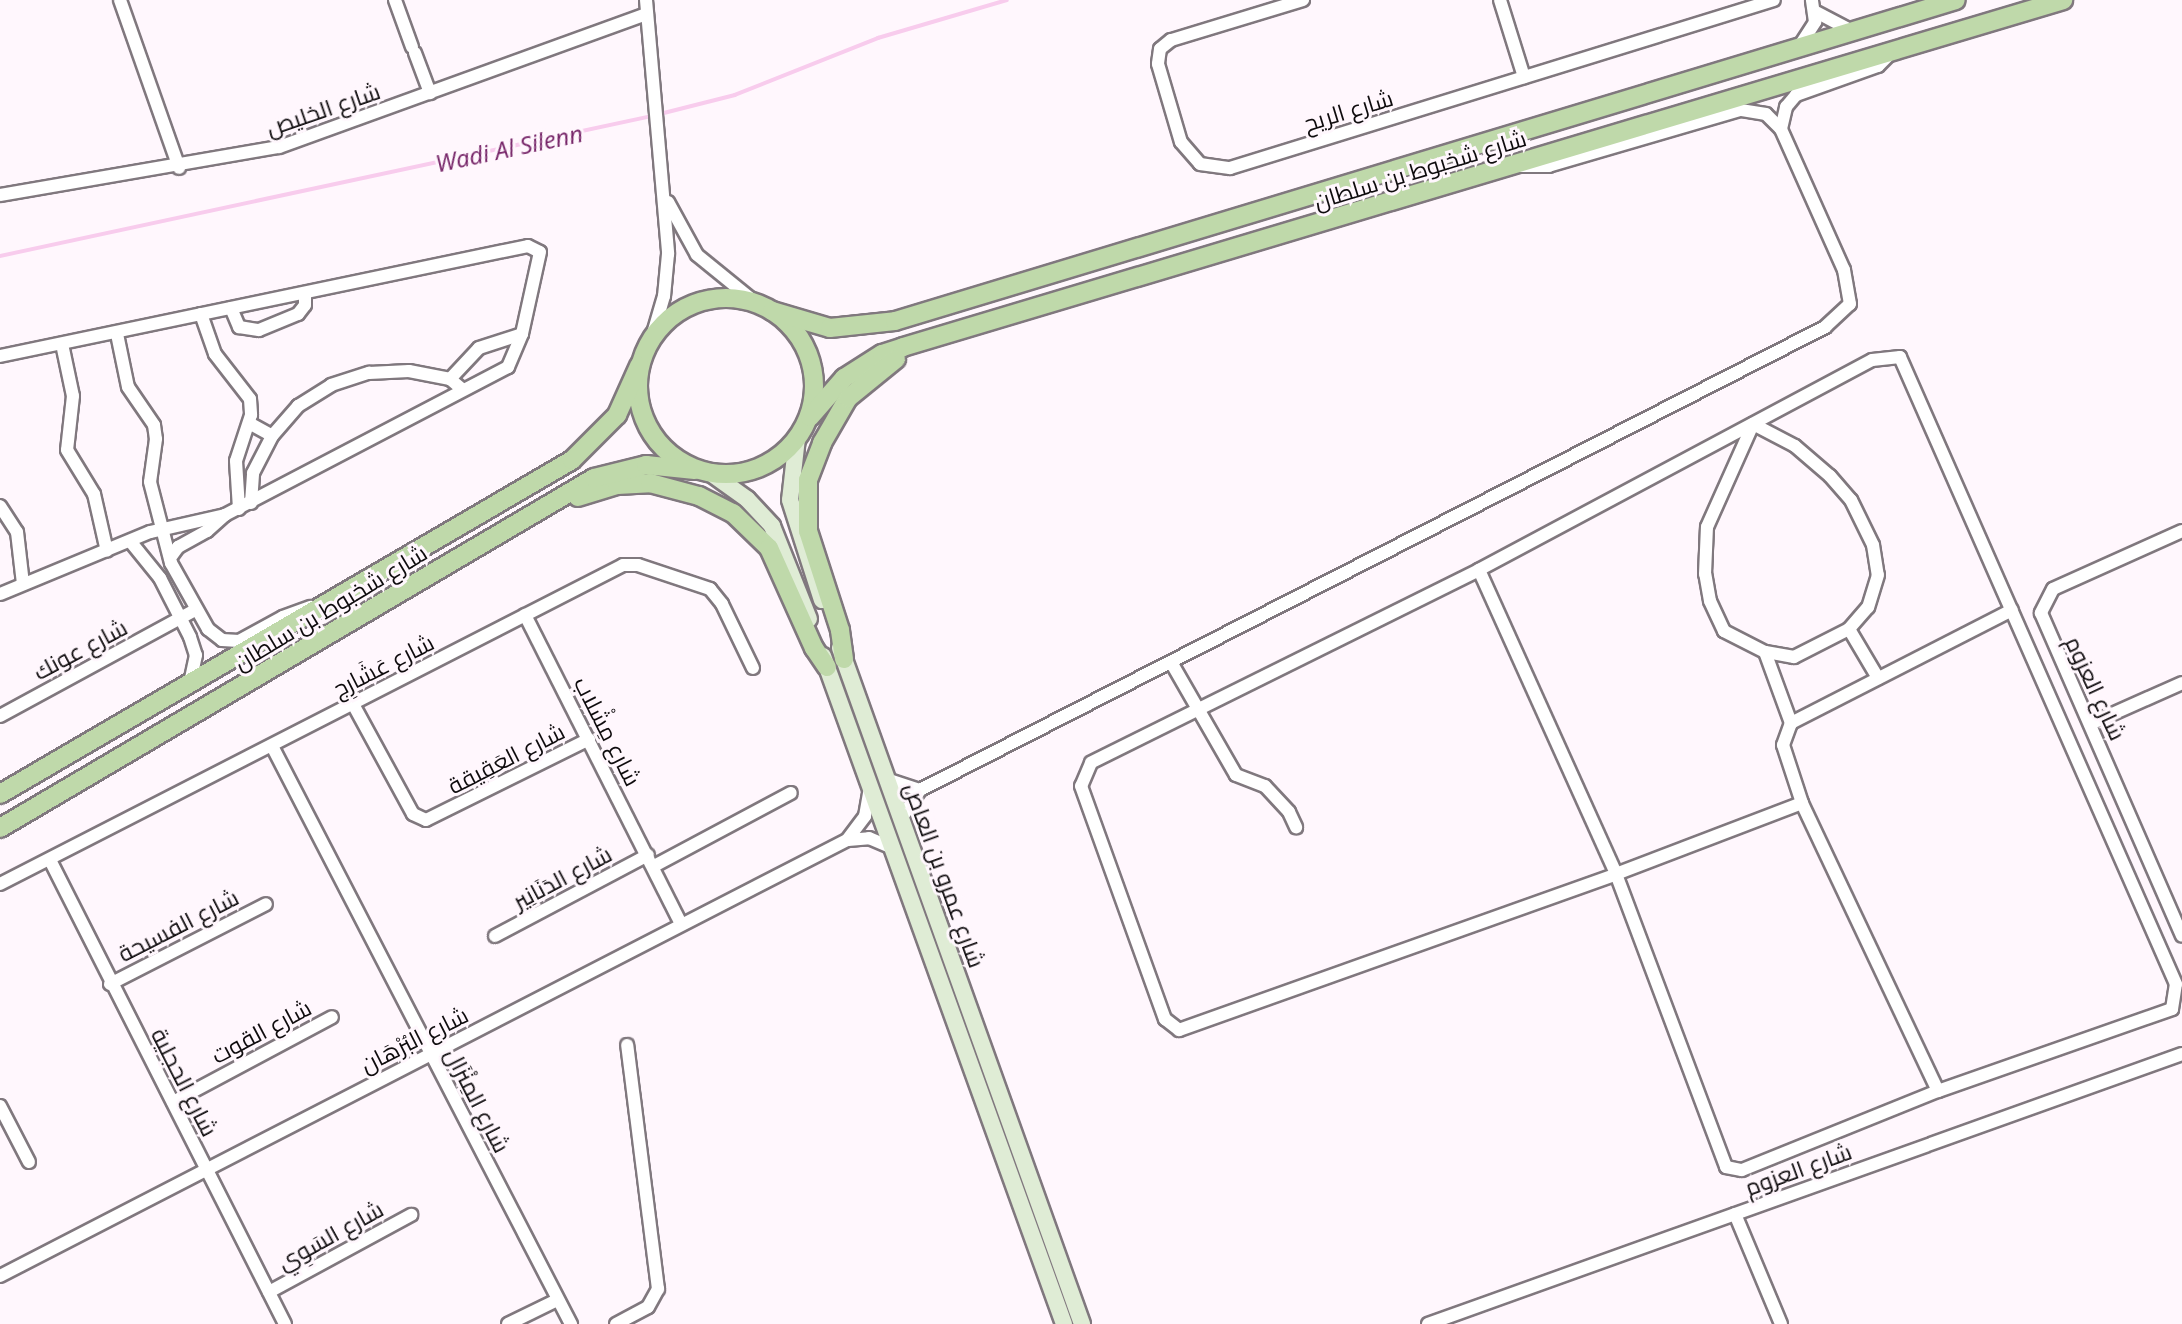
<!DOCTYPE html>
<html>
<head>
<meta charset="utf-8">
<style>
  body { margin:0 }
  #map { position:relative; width:2182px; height:1324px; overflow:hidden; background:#fff7fd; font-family:"Open Sans",Cairo,sans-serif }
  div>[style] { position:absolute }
  .stream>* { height:3.5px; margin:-1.75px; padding:0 1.75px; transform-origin:1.75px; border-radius:1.75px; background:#f8cced }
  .roads { filter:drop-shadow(2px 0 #80787e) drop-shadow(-2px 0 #80787e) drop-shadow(0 2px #80787e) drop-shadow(0 -2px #80787e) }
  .minor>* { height:12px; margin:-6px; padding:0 6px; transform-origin:6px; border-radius:6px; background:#fff }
  .secondary>* { height:16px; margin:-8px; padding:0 8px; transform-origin:8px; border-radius:8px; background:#dfecd5 }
  .primary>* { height:18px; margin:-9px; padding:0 9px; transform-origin:9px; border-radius:9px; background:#bfd9aa }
  .primary>.ring { margin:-9px; padding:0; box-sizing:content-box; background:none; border:18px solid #bfd9aa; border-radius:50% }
  span { translate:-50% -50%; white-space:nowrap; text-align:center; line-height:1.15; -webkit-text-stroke:6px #fff7fd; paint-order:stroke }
  .street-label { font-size:23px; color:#0e0b0d }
  .water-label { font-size:24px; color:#752367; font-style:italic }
</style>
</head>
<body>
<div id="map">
  <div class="stream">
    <div style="left:660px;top:114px;width:77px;rotate:-14.2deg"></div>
    <div style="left:735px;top:95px;width:154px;rotate:-21.7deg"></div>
    <div style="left:878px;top:38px;width:134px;rotate:-16.4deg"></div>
    <div style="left:0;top:256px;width:667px;rotate:-12.12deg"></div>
  </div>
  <div class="roads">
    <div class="minor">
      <div style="left:120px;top:0;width:178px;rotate:70.6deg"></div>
      <div style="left:395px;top:0;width:50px;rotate:70.1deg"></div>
      <div style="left:646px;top:0;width:255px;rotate:85deg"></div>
      <div style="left:668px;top:254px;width:42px;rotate:95.4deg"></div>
      <div style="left:664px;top:296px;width:43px;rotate:106.3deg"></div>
      <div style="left:1303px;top:0;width:138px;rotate:163.1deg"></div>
      <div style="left:1171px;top:40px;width:14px;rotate:141deg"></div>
      <div style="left:1160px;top:49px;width:15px;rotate:98deg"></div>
      <div style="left:1158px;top:64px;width:81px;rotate:73.6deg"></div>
      <div style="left:1181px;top:142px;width:29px;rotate:49deg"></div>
      <div style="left:1200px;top:164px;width:30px;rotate:8deg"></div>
      <div style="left:1230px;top:168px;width:569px;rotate:-17.16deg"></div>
      <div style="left:1500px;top:0;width:81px;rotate:72.7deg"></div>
      <div style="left:1816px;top:12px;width:41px;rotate:27.8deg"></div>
      <div style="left:1799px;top:47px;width:30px;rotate:-57deg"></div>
      <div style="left:1815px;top:22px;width:22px;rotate:-98deg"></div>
      <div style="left:415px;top:53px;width:43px;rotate:69.4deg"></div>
      <div style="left:1781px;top:129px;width:23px;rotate:-77deg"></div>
      <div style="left:1786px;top:107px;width:16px;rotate:-50deg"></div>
      <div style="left:1796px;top:95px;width:87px;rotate:-19.5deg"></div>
      <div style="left:1878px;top:66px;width:20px;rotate:-45deg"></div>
      <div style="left:0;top:195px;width:283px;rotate:-9.8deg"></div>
      <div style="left:279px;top:147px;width:391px;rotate:-19.9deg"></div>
      <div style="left:668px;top:202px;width:60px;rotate:61.3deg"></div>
      <div style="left:697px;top:255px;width:76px;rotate:39.1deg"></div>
      <div style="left:231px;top:308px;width:21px;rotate:67deg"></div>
      <div style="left:239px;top:327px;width:20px;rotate:9deg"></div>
      <div style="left:259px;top:330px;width:42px;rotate:-22.3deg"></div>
      <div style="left:298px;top:314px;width:11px;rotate:-52deg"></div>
      <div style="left:305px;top:305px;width:12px;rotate:-90deg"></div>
      <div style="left:201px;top:314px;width:42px;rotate:70.7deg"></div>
      <div style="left:215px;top:354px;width:57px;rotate:52.1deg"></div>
      <div style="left:250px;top:399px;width:16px;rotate:86deg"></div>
      <div style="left:251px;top:415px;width:48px;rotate:108.1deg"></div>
      <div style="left:236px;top:461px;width:48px;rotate:86.4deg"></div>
      <div style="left:117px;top:334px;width:54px;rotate:78.3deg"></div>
      <div style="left:128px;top:387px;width:46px;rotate:55.6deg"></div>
      <div style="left:154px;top:425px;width:14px;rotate:82deg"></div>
      <div style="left:156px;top:439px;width:43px;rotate:97.9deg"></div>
      <div style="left:150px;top:482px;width:84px;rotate:75.5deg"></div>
      <div style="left:171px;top:563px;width:76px;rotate:60.7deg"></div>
      <div style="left:208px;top:629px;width:18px;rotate:38deg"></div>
      <div style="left:222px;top:640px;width:17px;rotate:3deg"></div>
      <div style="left:239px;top:641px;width:50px;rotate:-28.6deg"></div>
      <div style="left:283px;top:617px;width:30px;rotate:-20deg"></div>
      <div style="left:62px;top:344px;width:53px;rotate:78.1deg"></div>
      <div style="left:73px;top:396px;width:54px;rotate:96.3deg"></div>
      <div style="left:67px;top:450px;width:52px;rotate:58.5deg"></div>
      <div style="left:94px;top:494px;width:58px;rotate:77.2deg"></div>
      <div style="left:0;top:356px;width:539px;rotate:-11.77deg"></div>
      <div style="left:528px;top:246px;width:13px;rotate:27deg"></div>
      <div style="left:540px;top:252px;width:84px;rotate:102.4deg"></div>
      <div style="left:522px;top:334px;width:36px;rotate:113deg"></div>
      <div style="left:508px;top:367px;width:319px;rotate:152.4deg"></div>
      <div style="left:225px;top:515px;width:77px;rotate:167.2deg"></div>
      <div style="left:150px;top:532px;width:162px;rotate:157.5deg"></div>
      <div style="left:450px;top:379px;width:42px;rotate:-46.9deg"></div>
      <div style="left:479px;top:348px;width:45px;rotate:-18deg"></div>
      <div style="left:249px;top:423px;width:26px;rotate:29deg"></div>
      <div style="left:1753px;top:424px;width:47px;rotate:27.6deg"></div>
      <div style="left:1795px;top:446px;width:46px;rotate:40.6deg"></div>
      <div style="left:1830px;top:476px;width:32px;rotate:49deg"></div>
      <div style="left:1851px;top:500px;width:50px;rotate:63.9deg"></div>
      <div style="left:1873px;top:545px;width:30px;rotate:81deg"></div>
      <div style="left:1878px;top:575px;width:34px;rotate:107deg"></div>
      <div style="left:1868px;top:607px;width:29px;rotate:131deg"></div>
      <div style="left:1849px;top:629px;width:62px;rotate:153deg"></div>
      <div style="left:1794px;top:657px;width:29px;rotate:-170deg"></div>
      <div style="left:1765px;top:652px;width:46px;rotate:-152.9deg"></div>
      <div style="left:1724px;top:631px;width:33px;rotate:-115deg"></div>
      <div style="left:1710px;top:601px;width:27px;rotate:-100deg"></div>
      <div style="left:1705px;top:574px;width:47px;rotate:-87.6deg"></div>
      <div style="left:1707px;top:527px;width:113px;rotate:-65.9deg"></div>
      <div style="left:251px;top:503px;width:30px;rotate:-86deg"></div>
      <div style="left:253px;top:473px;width:42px;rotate:-62.8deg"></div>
      <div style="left:272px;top:436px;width:40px;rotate:-49deg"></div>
      <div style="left:298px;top:406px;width:39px;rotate:-32deg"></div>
      <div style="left:331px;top:385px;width:40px;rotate:-18deg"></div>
      <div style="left:369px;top:373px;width:40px;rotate:-2.9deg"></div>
      <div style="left:409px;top:371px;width:42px;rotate:11deg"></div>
      <div style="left:450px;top:379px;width:16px;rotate:40deg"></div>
      <div style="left:0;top:506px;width:31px;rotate:57deg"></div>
      <div style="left:17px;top:532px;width:52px;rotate:83.4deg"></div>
      <div style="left:2182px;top:531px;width:141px;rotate:155.8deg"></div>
      <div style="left:2053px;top:589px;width:27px;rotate:117deg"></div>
      <div style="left:2041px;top:613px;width:352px;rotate:66.4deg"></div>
      <div style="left:130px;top:541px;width:48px;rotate:51deg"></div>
      <div style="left:160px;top:578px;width:66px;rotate:63deg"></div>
      <div style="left:190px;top:637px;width:19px;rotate:72deg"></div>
      <div style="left:196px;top:655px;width:29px;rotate:102deg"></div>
      <div style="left:170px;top:558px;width:14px;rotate:-54deg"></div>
      <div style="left:178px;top:547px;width:33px;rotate:-29deg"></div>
      <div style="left:207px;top:531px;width:24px;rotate:-42deg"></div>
      <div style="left:1479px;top:570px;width:333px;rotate:65.7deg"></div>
      <div style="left:1616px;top:874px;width:313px;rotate:69.4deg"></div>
      <div style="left:1726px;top:1167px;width:16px;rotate:11deg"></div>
      <div style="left:1742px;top:1170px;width:211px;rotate:-22deg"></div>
      <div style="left:1938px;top:1091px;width:248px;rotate:-19.3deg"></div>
      <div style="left:2172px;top:1009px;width:25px;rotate:-81deg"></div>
      <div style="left:2176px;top:984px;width:685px;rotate:-113.76deg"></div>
      <div style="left:1900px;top:357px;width:28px;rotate:174deg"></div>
      <div style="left:1872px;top:360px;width:446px;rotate:151.9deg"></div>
      <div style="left:1479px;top:570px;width:433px;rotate:153.6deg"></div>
      <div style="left:1091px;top:763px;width:25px;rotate:113deg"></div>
      <div style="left:1081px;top:786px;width:248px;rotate:70.2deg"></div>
      <div style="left:1165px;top:1019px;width:18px;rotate:38deg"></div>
      <div style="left:1179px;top:1030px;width:464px;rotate:-19.6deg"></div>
      <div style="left:1616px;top:874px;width:199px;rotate:-20.9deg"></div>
      <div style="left:525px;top:615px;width:346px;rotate:63.2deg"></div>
      <div style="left:1849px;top:629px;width:57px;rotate:59.4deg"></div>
      <div style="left:1765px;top:652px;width:76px;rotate:69.9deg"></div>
      <div style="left:1171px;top:662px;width:130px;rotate:60.1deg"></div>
      <div style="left:1236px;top:775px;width:31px;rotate:21deg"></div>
      <div style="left:1265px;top:786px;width:35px;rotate:47deg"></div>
      <div style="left:1289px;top:812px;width:17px;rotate:65deg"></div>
      <div style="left:353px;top:704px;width:125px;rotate:61.4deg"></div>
      <div style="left:413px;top:814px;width:14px;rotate:25deg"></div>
      <div style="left:426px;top:820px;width:182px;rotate:-26.4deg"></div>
      <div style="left:0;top:716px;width:222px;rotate:-28.5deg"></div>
      <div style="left:2090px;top:724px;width:101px;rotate:-24deg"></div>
      <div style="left:272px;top:746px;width:651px;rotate:62.65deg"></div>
      <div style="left:886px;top:779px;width:36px;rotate:18deg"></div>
      <div style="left:901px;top:819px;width:35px;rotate:-57deg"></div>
      <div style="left:920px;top:790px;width:1017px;rotate:-27.09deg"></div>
      <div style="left:1825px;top:327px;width:34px;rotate:-43deg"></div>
      <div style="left:1850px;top:304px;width:35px;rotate:-100deg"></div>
      <div style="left:1844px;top:270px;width:154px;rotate:-114.1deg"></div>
      <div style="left:1781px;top:129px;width:21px;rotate:-135deg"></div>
      <div style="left:1766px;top:114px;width:26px;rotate:-171deg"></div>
      <div style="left:1740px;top:110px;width:199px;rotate:163.7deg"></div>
      <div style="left:1549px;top:166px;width:33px;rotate:180deg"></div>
      <div style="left:848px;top:840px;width:21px;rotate:-5deg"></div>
      <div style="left:869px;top:838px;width:23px;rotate:23deg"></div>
      <div style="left:50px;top:860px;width:520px;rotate:63.14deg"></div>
      <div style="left:654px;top:866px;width:155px;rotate:-28.1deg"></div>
      <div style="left:0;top:884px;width:700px;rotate:-27.11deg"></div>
      <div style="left:623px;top:565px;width:15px"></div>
      <div style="left:638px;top:565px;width:76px;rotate:18.4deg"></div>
      <div style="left:710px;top:589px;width:19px;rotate:51deg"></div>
      <div style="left:722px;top:604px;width:71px;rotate:64.2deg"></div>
      <div style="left:495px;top:936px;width:173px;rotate:-27.9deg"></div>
      <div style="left:110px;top:984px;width:175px;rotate:-27.1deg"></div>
      <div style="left:1938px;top:1091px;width:318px;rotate:-115.3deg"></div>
      <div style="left:1802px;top:803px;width:61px;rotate:-108.1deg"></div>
      <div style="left:1783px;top:745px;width:23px;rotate:-70deg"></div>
      <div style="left:1791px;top:723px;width:248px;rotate:-27.1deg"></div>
      <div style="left:173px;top:1102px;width:180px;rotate:-28.1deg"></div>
      <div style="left:0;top:1106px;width:63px;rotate:62.6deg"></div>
      <div style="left:1735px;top:1214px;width:119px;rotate:67.3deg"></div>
      <div style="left:0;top:1276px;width:953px;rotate:-27.24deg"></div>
      <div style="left:847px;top:840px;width:30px;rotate:-53deg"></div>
      <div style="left:865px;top:816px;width:27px;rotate:-80deg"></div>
      <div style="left:269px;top:1292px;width:162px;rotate:-28.5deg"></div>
      <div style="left:508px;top:1324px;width:55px;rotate:-26.1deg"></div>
      <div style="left:616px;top:1324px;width:36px;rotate:-28deg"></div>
      <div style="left:648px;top:1307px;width:21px;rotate:-61deg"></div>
      <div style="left:658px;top:1289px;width:246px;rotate:-97.2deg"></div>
      <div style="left:1428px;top:1324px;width:801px;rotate:-19.7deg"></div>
    </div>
    <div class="secondary">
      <div style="left:797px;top:438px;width:62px;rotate:96.4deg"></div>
      <div style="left:790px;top:500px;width:105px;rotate:72.3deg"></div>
      <div style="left:712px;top:474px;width:43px;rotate:35.5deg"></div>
      <div style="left:747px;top:499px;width:37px;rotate:47deg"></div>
      <div style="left:772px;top:526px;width:100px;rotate:68.3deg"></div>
      <div style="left:840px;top:648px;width:718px;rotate:70.3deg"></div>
      <div style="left:823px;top:656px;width:710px;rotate:70.16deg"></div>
    </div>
    <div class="primary">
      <div class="ring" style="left:638px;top:298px;width:158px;height:158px"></div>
      <div style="left:772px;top:311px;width:60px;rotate:16.3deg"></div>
      <div style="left:830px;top:328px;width:65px;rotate:-6.1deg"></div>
      <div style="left:895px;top:321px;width:1108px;rotate:-16.83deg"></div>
      <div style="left:810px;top:417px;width:52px;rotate:-48.9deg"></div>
      <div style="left:844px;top:378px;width:45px;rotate:-32.3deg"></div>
      <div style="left:882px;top:354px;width:22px;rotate:-18deg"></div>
      <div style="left:903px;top:347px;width:1211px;rotate:-16.65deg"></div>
      <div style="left:578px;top:497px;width:41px;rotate:-17.1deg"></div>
      <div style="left:617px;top:485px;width:33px;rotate:-3deg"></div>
      <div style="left:650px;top:483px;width:51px;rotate:14.9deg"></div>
      <div style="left:699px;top:496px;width:38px;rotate:27deg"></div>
      <div style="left:733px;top:513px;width:50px;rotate:44.2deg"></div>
      <div style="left:769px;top:548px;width:110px;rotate:65.8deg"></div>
      <div style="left:814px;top:648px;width:23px;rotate:56deg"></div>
      <div style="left:844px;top:659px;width:29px;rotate:-98deg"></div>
      <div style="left:840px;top:630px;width:104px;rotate:-107.9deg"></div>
      <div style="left:808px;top:531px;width:51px;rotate:-90deg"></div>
      <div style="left:808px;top:480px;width:40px;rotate:-69deg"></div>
      <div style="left:822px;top:443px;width:52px;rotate:-60deg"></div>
      <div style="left:848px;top:398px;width:62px;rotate:-39.1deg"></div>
      <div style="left:0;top:794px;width:662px;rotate:-30.28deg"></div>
      <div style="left:572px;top:460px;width:64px;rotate:-45deg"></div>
      <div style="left:617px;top:415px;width:54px;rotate:-65.8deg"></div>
      <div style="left:0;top:828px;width:689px;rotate:-30.51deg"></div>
      <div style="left:594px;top:478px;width:54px;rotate:-14deg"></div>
      <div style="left:646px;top:465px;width:49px;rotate:5.8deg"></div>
    </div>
  </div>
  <div class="street-label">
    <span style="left:323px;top:109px;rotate:-19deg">شارع الخليص</span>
    <span style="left:1348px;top:110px;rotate:-17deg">شارع الريح</span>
    <span style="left:1420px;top:169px;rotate:-17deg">شارع شخبوط بن سلطان</span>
    <span style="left:330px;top:607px;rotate:-31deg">شارع شخبوط بن سلطان</span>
    <span style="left:80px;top:649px;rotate:-28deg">شارع عونك</span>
    <span style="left:383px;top:665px;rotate:-27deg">شارع عَشَارِج</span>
    <span style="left:2096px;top:688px;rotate:65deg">شارع العزوم</span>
    <span style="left:608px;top:731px;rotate:63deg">شارع مِشْلاب</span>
    <span style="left:506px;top:758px;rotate:-27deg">شارع العَقِيقة</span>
    <span style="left:945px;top:875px;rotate:70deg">شارع عمرو بن العاص</span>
    <span style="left:562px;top:877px;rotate:-28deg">شارع الدَنَانِير</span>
    <span style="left:178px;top:925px;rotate:-27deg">شارع الفسيحة</span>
    <span style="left:261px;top:1031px;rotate:-28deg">شارع القوت</span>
    <span style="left:414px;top:1039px;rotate:-27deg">شارع البُرْهَان</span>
    <span style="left:185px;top:1082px;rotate:63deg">شارع الحجلية</span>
    <span style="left:478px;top:1100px;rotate:63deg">شارع المِنْزَال</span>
    <span style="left:1798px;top:1169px;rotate:-20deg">شارع العزوم</span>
    <span style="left:330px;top:1235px;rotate:-29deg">شارع السَوِي</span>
  </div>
  <div class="water-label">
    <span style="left:509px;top:148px;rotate:-12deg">Wadi Al Silenn</span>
  </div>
</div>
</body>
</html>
